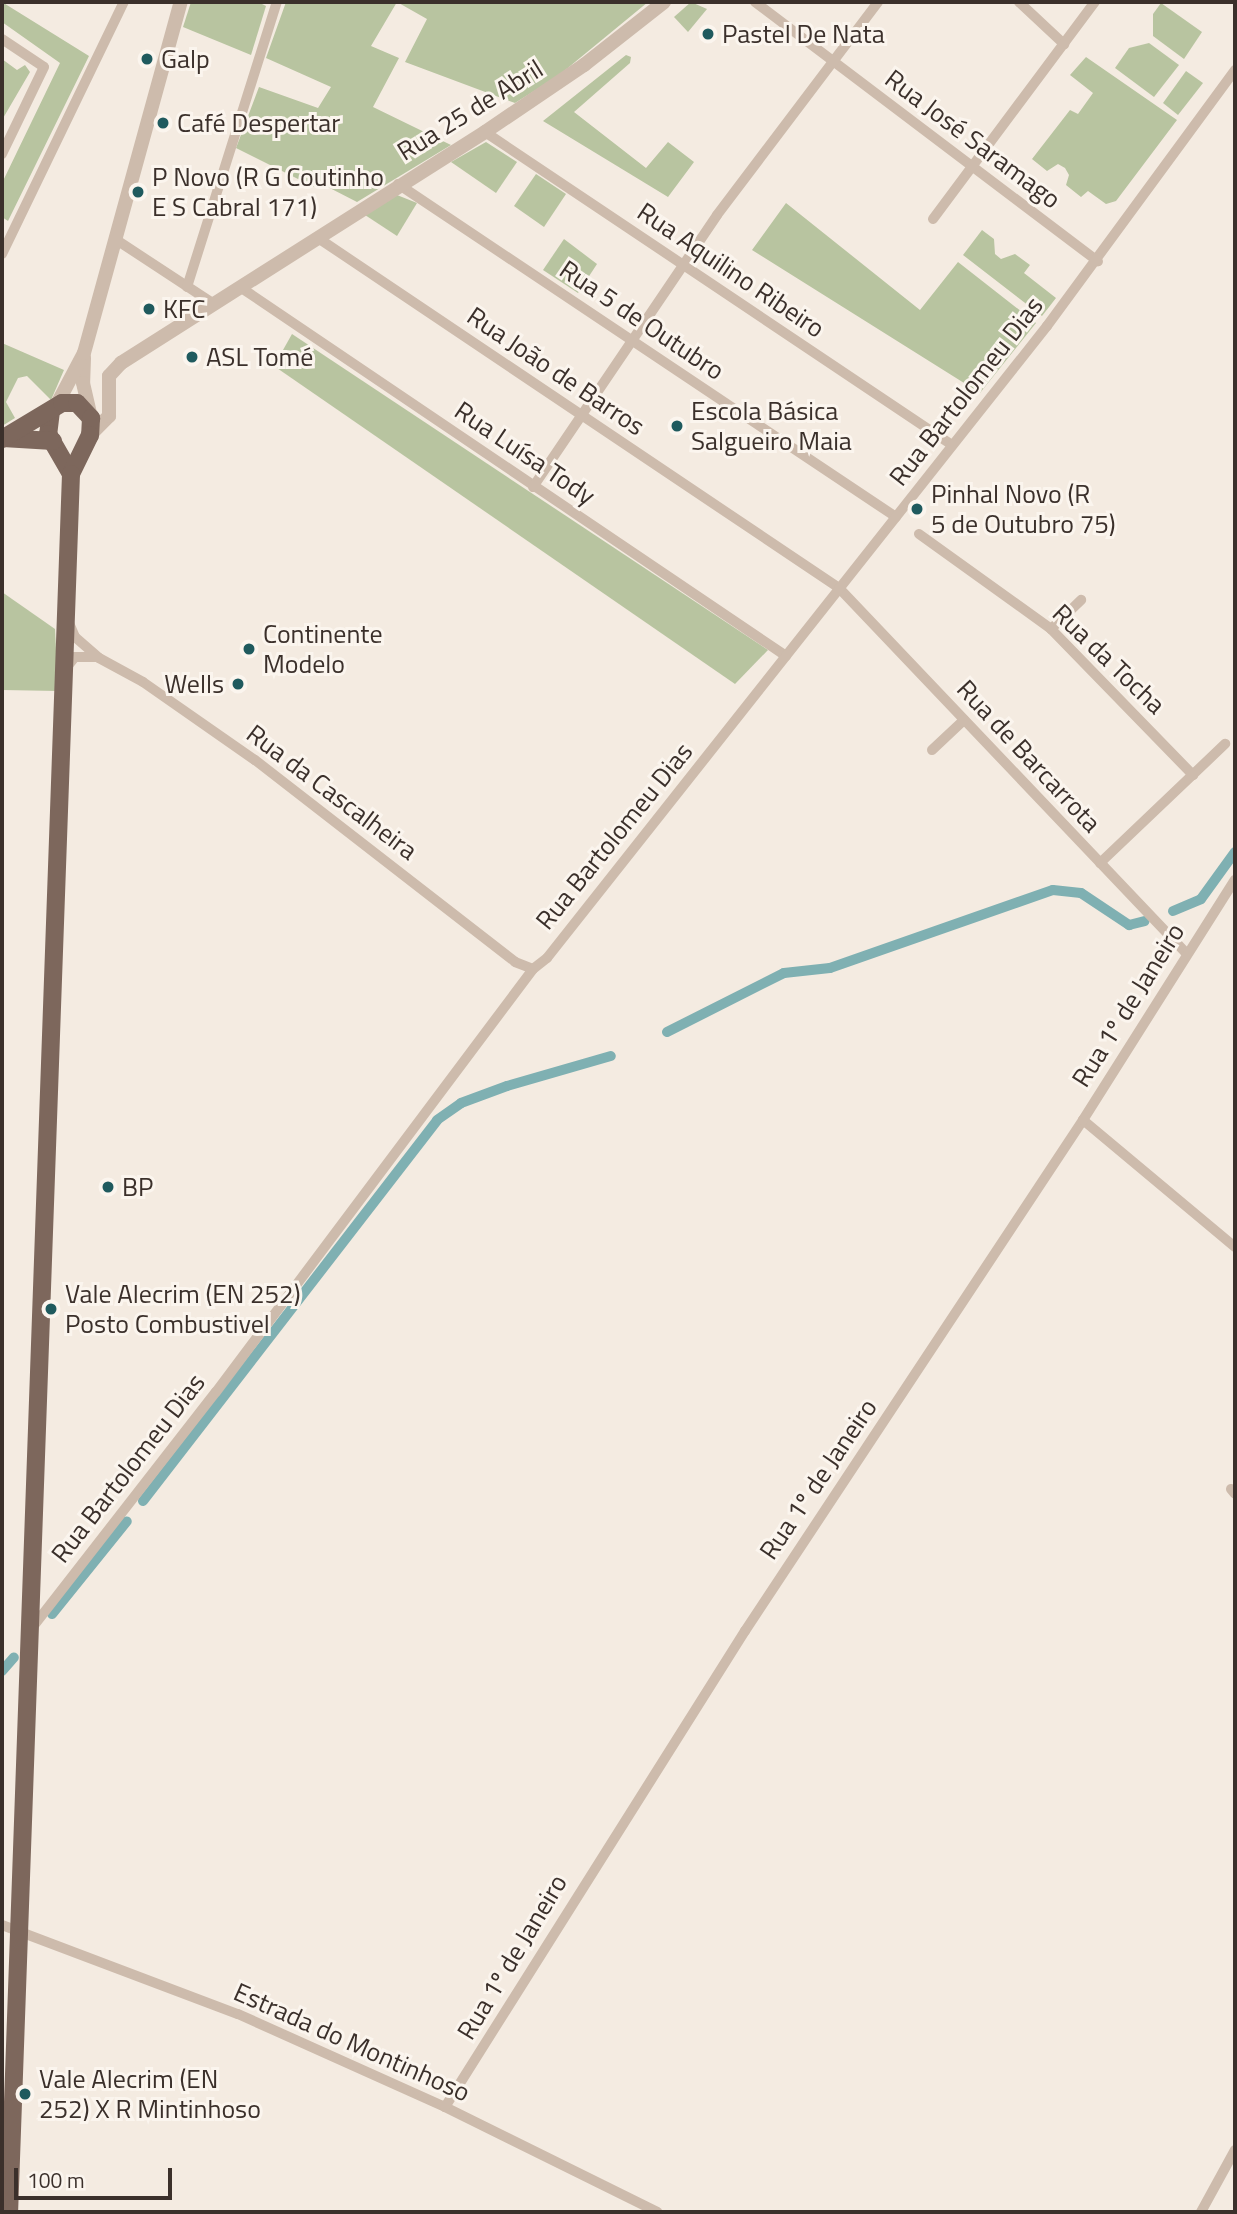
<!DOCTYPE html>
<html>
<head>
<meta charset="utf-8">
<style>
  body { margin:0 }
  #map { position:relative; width:1237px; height:2214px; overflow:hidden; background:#f4ebe1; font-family:"Titillium Web",sans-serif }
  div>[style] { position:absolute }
  .green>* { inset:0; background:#b8c4a0 }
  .canal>* { height:10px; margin:-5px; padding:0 5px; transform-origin:5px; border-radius:5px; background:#7fb0b2 }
  .minor>* { height:10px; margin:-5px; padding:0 5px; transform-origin:5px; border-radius:5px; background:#cdbbac }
  .tertiary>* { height:14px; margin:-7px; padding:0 7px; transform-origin:7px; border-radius:7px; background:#cdbbac }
  .primary>* { height:18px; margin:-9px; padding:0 9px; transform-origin:9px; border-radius:9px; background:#7d675c }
  .dots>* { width:19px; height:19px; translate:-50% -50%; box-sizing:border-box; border:4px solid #fbf5ee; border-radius:50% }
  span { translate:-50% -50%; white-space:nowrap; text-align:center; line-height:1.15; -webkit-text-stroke:6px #fbf5ee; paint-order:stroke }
  .poi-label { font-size:26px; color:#3b302b }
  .left { translate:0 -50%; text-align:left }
  .right { translate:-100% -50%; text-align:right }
  .street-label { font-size:26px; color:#3b302b }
  .frame { position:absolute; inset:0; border:4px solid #3b302b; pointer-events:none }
  .scale { position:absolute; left:14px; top:2168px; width:158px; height:32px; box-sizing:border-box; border:4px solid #3b302b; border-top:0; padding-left:9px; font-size:21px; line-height:24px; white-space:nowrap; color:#3b302b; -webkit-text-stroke:5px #fbf5ee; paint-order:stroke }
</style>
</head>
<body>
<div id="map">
  <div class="green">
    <div style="clip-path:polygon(2px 2px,89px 56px,8px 221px,2px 217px,2px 183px,60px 63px,2px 22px)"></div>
    <div style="clip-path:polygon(191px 2px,258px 2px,266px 6px,251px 55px,183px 27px)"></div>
    <div style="clip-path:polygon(286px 2px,648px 2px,558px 76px,515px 103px,405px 62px,427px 19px,397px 2px,371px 46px,399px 58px,373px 107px,451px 145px,357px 202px,320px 183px,314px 187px,236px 148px,259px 87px,318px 108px,331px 87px,266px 58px)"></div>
    <div style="clip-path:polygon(691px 2px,707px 9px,688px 32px,674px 17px)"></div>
    <div style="clip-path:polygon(1161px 3px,1202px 32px,1184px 59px,1153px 36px,1153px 14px)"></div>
    <div style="clip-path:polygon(1149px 43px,1179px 65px,1154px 97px,1115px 68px,1129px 48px)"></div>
    <div style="clip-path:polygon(626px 55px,631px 57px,630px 63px,574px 112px,646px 168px,668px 142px,694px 162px,668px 197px,543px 121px)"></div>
    <div style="clip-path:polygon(1086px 57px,1177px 120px,1116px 201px,1106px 204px,1088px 191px,1081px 197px,1066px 185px,1069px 175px,1065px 168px,1058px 164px,1047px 171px,1032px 159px,1070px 110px,1078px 114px,1093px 93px,1070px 75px)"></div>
    <div style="clip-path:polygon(2px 59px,17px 70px,25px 65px,30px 72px,2px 120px)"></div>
    <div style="clip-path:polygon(1186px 71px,1203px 83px,1178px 115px,1163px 103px)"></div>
    <div style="clip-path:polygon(486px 142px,517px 162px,496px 193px,451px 162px)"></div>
    <div style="clip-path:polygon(536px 174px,566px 194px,544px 227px,514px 206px)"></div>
    <div style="clip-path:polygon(397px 195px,417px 203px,397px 236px,365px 215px)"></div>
    <div style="clip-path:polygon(786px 203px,920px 310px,958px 262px,1036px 323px,980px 393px,752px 250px)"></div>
    <div style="clip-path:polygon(982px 230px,994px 239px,995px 254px,1001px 259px,1015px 254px,1030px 265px,1024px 273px,1056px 298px,1042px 316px,963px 255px)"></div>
    <div style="clip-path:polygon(564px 239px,597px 264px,578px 293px,543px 270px)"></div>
    <div style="clip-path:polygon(292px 334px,762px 646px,768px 650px,735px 684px,274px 366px)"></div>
    <div style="clip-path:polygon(2px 343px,64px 370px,51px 400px,27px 376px,18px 378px,6px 402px,15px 418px,2px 426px)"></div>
    <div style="clip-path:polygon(2px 592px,55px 629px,58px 691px,2px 690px)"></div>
  </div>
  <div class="canal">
    <div style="left:1173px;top:911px;width:30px;rotate:-23deg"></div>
    <div style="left:1201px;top:899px;width:58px;rotate:-54.1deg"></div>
    <div style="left:667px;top:1032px;width:131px;rotate:-26.8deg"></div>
    <div style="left:784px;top:973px;width:46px;rotate:-6.2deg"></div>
    <div style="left:830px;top:968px;width:236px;rotate:-19.3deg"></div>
    <div style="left:1053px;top:890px;width:28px;rotate:6deg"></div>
    <div style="left:1081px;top:893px;width:58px;rotate:33.7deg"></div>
    <div style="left:1129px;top:925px;width:16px;rotate:-14deg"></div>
    <div style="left:143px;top:1501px;width:481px;rotate:-52.3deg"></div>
    <div style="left:437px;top:1120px;width:29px;rotate:-35deg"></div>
    <div style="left:461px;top:1103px;width:49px;rotate:-20.3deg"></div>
    <div style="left:507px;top:1086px;width:108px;rotate:-16.1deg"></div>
    <div style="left:52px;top:1614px;width:119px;rotate:-51.1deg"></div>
    <div style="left:2px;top:1671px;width:18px;rotate:-49deg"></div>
  </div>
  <div class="minor">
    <div style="left:755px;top:2px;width:430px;rotate:37.1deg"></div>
    <div style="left:1019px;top:2px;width:62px;rotate:43deg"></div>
    <div style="left:2px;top:39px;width:50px;rotate:33.7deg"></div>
    <div style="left:44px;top:67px;width:97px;rotate:115.8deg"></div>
    <div style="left:485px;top:132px;width:562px;rotate:33.83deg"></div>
    <div style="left:398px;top:184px;width:599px;rotate:33.77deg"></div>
    <div style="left:933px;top:219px;width:271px;rotate:-53.3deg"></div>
    <div style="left:318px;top:238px;width:628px;rotate:33.89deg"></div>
    <div style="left:839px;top:588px;width:505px;rotate:46.44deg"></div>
    <div style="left:115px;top:239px;width:118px;rotate:33.3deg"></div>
    <div style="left:2px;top:254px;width:280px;rotate:-64.2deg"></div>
    <div style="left:187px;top:287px;width:299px;rotate:-72.5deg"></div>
    <div style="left:240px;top:287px;width:659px;rotate:34.05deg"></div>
    <div style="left:533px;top:487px;width:328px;rotate:-55.9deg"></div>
    <div style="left:717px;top:215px;width:267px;rotate:-52.9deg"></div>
    <div style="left:919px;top:534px;width:163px;rotate:35.7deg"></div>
    <div style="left:1051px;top:629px;width:204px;rotate:45.8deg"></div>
    <div style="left:69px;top:623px;width:15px;rotate:67deg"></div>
    <div style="left:75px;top:637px;width:32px;rotate:41deg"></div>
    <div style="left:99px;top:658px;width:50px;rotate:28.6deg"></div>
    <div style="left:143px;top:682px;width:136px;rotate:34.9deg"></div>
    <div style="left:255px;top:760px;width:329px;rotate:37.8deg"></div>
    <div style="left:515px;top:962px;width:19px;rotate:21deg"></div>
    <div style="left:1051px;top:629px;width:42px;rotate:-44deg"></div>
    <div style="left:66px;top:668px;width:14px;rotate:-51deg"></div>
    <div style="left:75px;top:657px;width:21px"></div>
    <div style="left:932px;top:750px;width:44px;rotate:-43.2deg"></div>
    <div style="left:1100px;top:863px;width:173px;rotate:-43.6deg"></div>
    <div style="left:1083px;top:1120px;width:198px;rotate:39.9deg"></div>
    <div style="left:1231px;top:1489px;width:6px;rotate:51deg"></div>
    <div style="left:32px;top:1628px;width:299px;rotate:-52.1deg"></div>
    <div style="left:216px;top:1392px;width:529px;rotate:-53.15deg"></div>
    <div style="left:533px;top:969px;width:18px;rotate:-38deg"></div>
    <div style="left:547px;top:958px;width:806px;rotate:-51.65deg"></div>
    <div style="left:1047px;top:326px;width:318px;rotate:-53.7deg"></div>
    <div style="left:2px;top:1925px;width:252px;rotate:20.7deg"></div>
    <div style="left:238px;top:2014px;width:227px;rotate:24.2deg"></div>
    <div style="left:445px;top:2107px;width:237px;rotate:26.3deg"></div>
    <div style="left:445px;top:2107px;width:563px;rotate:-57.78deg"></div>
    <div style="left:745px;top:1631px;width:613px;rotate:-56.52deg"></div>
    <div style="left:1083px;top:1120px;width:284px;rotate:-57.7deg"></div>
    <div style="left:1201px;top:2212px;width:71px;rotate:-61.3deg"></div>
  </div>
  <div class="tertiary">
    <div style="left:84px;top:358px;width:25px;rotate:92deg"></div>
    <div style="left:83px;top:383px;width:35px;rotate:77deg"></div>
    <div style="left:56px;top:406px;width:60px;rotate:-62.2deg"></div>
    <div style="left:84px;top:353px;width:364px;rotate:-74.6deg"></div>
    <div style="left:90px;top:435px;width:27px;rotate:-45deg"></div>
    <div style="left:109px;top:416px;width:40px;rotate:-90deg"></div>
    <div style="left:109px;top:376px;width:18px;rotate:-47deg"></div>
    <div style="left:121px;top:363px;width:431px;rotate:-32.4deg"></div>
    <div style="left:485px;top:132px;width:120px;rotate:-34.1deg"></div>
    <div style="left:584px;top:65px;width:102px;rotate:-38.2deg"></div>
  </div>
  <div class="primary">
    <div style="left:51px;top:411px;width:23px;rotate:97deg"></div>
    <div style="left:48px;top:434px;width:46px;rotate:60.1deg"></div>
    <div style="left:3px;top:438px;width:50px;rotate:3.4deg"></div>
    <div style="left:2px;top:439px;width:70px;rotate:-31deg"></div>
    <div style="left:62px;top:403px;width:15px"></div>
    <div style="left:77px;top:403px;width:21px;rotate:47deg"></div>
    <div style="left:91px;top:418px;width:17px;rotate:93deg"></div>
    <div style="left:90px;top:435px;width:43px;rotate:116deg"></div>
    <div style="left:71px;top:474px;width:1739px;rotate:92.04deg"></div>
  </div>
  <div class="dots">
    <div style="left:708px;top:34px;background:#1f5a5e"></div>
    <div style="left:147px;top:59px;background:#1f5a5e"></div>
    <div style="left:163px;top:123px;background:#1f5a5e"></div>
    <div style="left:138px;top:192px;background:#1f5a5e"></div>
    <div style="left:149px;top:309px;background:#1f5a5e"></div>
    <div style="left:192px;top:357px;background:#1f5a5e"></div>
    <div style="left:677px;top:426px;background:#1f5a5e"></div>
    <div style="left:917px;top:509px;background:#1f5a5e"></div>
    <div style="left:249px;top:649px;background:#1f5a5e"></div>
    <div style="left:238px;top:684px;background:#1f5a5e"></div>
    <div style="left:108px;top:1187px;background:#1f5a5e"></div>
    <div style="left:51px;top:1309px;background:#1f5a5e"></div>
    <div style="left:25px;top:2094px;background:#1f5a5e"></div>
  </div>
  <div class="poi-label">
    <span class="left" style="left:722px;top:34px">Pastel De Nata</span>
    <span class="left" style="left:161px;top:59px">Galp</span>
    <span class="left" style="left:177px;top:123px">Café Despertar</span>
    <span class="left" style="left:152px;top:192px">P Novo (R G Coutinho<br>E S Cabral 171)</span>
    <span class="left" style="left:163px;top:309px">KFC</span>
    <span class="left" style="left:206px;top:357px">ASL Tomé</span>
    <span class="left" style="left:691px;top:426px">Escola Básica<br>Salgueiro Maia</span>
    <span class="left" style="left:931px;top:509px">Pinhal Novo (R<br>5 de Outubro 75)</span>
    <span class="left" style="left:263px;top:649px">Continente<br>Modelo</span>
    <span class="right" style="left:224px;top:684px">Wells</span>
    <span class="left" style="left:122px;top:1187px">BP</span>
    <span class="left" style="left:65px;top:1309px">Vale Alecrim (EN 252)<br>Posto Combustivel</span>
    <span class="left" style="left:39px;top:2094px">Vale Alecrim (EN<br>252) X R Mintinhoso</span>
  </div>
  <div class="street-label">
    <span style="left:470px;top:110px;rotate:-32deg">Rua 25 de Abril</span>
    <span style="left:973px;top:139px;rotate:37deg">Rua José Saramago</span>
    <span style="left:731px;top:270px;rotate:34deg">Rua Aquilino Ribeiro</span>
    <span style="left:642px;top:320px;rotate:34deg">Rua 5 de Outubro</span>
    <span style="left:556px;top:371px;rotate:34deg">Rua João de Barros</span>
    <span style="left:966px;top:391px;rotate:-52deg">Rua Bartolomeu Dias</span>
    <span style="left:525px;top:453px;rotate:34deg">Rua Luísa Tody</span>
    <span style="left:1109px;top:659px;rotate:44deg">Rua da Tocha</span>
    <span style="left:1029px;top:756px;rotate:47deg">Rua de Barcarrota</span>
    <span style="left:332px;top:792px;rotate:37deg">Rua da Cascalheira</span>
    <span style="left:614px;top:836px;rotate:-51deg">Rua Bartolomeu Dias</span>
    <span style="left:1128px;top:1005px;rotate:-58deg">Rua 1º de Janeiro</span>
    <span style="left:128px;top:1468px;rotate:-52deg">Rua Bartolomeu Dias</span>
    <span style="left:818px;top:1479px;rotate:-56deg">Rua 1º de Janeiro</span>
    <span style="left:512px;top:1957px;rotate:-59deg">Rua 1º de Janeiro</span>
    <span style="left:352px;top:2042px;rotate:24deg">Estrada do Montinhoso</span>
  </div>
  <div class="frame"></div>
  <div class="scale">100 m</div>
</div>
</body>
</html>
